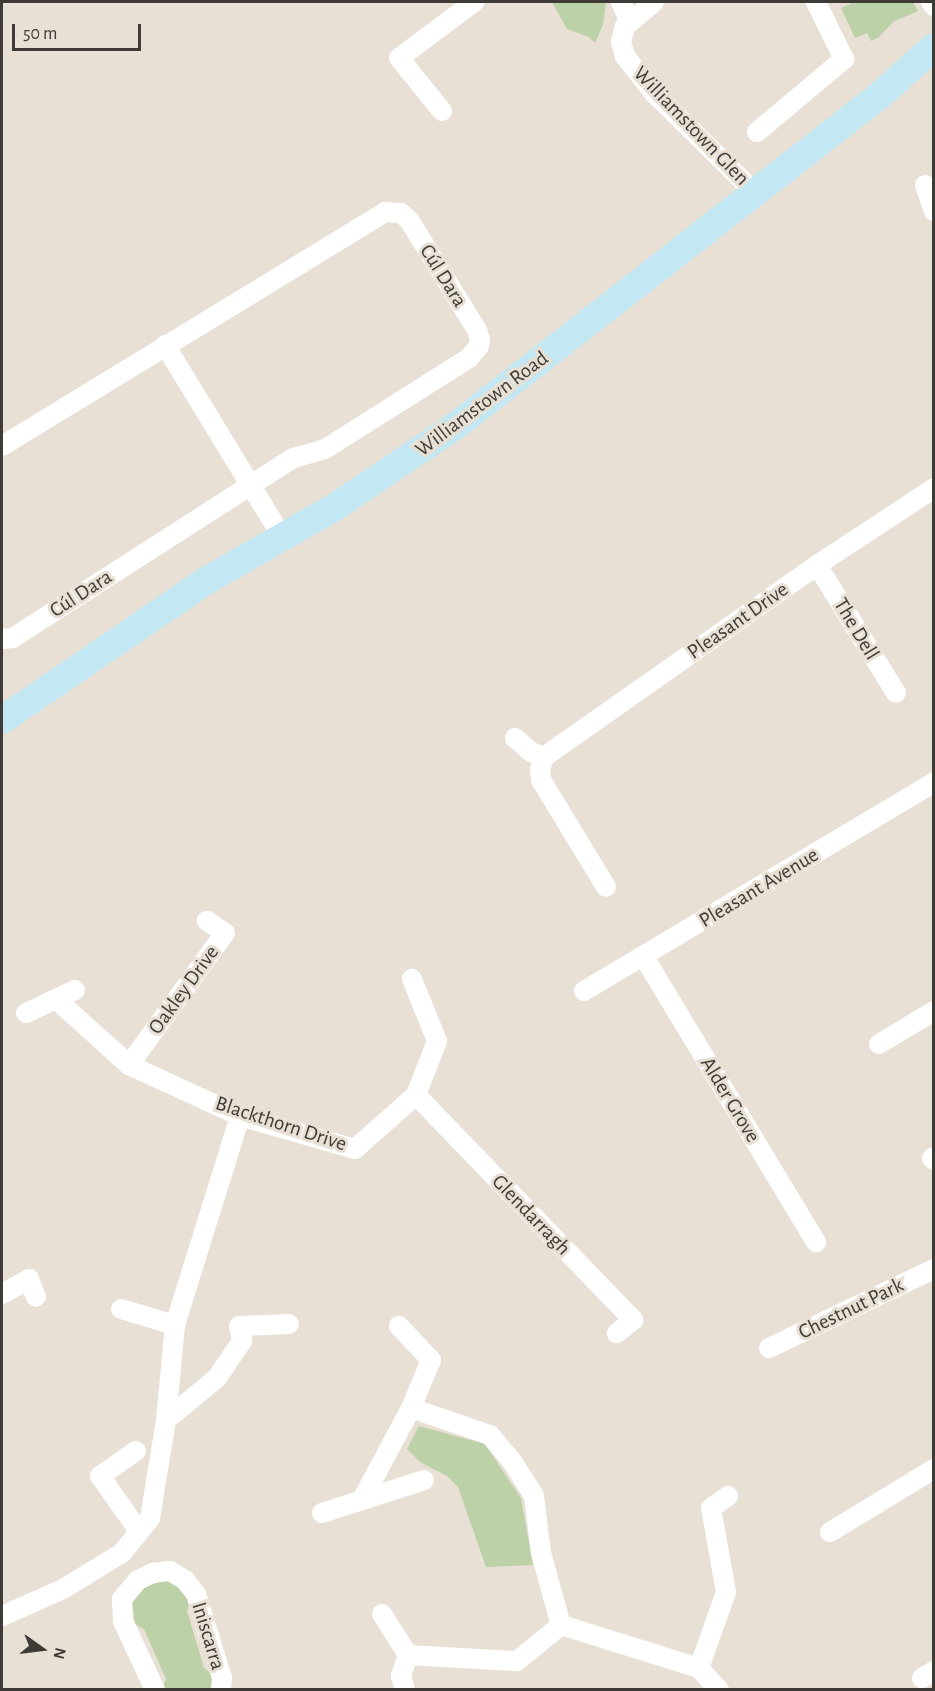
<!DOCTYPE html>
<html>
<head>
<meta charset="utf-8">
<style>
  body { margin:0 }
  #map { position:relative; width:935px; height:1691px; overflow:hidden; background:#e8e0d4; font-family:"Alegreya Sans",sans-serif }
  div>[style] { position:absolute }
  .green>* { inset:0; background:#bcd1a7 }
  .street>* { height:20px; margin:-10px; padding:0 10px; transform-origin:10px; border-radius:10px; background:#fff }
  .secondary>* { height:28px; margin:-14px; padding:0 14px; transform-origin:14px; border-radius:14px; background:#c3e7f3 }
  span { translate:-50% -50%; white-space:nowrap; text-align:center; line-height:1.15; -webkit-text-stroke:6px #e8e0d4; paint-order:stroke }
  .street-label { font-size:21px; color:#3e3b36 }
  .frame { position:absolute; inset:0; border:3px solid #3e3b36; pointer-events:none }
  .north { position:absolute; left:12px; top:1619px; width:60px; height:60px; -webkit-text-stroke:4px #e8e0d4; paint-order:stroke; rotate:104deg; font-size:16px; font-weight:700; line-height:24px; text-align:center; color:#3e3b36 }
  .north::after { content:''; display:block; margin:auto; width:21px; height:27px; background:#3e3b36; clip-path:polygon(50% 0,100% 100%,50% 72%,0 100%) }
  .scale { position:absolute; left:12px; top:24px; width:129px; height:27px; box-sizing:border-box; border:3px solid #3e3b36; border-top:0; padding-left:8px; font-size:18px; line-height:21px; white-space:nowrap; color:#3e3b36; -webkit-text-stroke:4px #e8e0d4; paint-order:stroke }
</style>
</head>
<body>
<div id="map">
  <div class="green">
    <div style="clip-path:polygon(552px 2px,606px 2px,603px 25px,595px 43px,589px 37px,567px 29px)"></div>
    <div style="clip-path:polygon(855px 2px,913px 2px,918px 11px,893px 22px,879px 37px,871px 41px,867px 33px,855px 38px,841px 8px)"></div>
    <div style="clip-path:polygon(419px 1426px,485px 1444px,521px 1498px,533px 1565px,486px 1567px,458px 1487px,447px 1476px,420px 1462px,407px 1449px)"></div>
    <div style="clip-path:polygon(157px 1580px,172px 1580px,184px 1589px,190px 1602px,187px 1611px,204px 1668px,211px 1673px,214px 1689px,163px 1688px,166px 1679px,144px 1629px,135px 1624px,132px 1600px,140px 1586px)"></div>
  </div>
  <div class="street">
    <div style="left:621px;top:2px;width:22px;rotate:66deg"></div>
    <div style="left:654px;top:2px;width:38px;rotate:140deg"></div>
    <div style="left:625px;top:26px;width:16px;rotate:104deg"></div>
    <div style="left:621px;top:42px;width:15px;rotate:74deg"></div>
    <div style="left:625px;top:56px;width:47px;rotate:51.9deg"></div>
    <div style="left:654px;top:93px;width:142px;rotate:44.7deg"></div>
    <div style="left:931px;top:2px;width:5px;rotate:53deg"></div>
    <div style="left:442px;top:111px;width:68px;rotate:-129.1deg"></div>
    <div style="left:399px;top:58px;width:94px;rotate:-36.7deg"></div>
    <div style="left:757px;top:132px;width:114px;rotate:-40deg"></div>
    <div style="left:844px;top:59px;width:64px;rotate:-116.2deg"></div>
    <div style="left:925px;top:185px;width:28px;rotate:71deg"></div>
    <div style="left:165px;top:345px;width:225px;rotate:58.6deg"></div>
    <div style="left:2px;top:446px;width:449px;rotate:-31.4deg"></div>
    <div style="left:385px;top:212px;width:16px;rotate:4deg"></div>
    <div style="left:401px;top:213px;width:11px;rotate:41deg"></div>
    <div style="left:409px;top:220px;width:129px;rotate:58.3deg"></div>
    <div style="left:477px;top:330px;width:9px;rotate:72deg"></div>
    <div style="left:480px;top:339px;width:7px;rotate:98deg"></div>
    <div style="left:479px;top:346px;width:16px;rotate:130deg"></div>
    <div style="left:469px;top:358px;width:170px;rotate:147.7deg"></div>
    <div style="left:325px;top:449px;width:33px;rotate:164deg"></div>
    <div style="left:293px;top:458px;width:333px;rotate:147.3deg"></div>
    <div style="left:13px;top:638px;width:11px;rotate:175deg"></div>
    <div style="left:817px;top:565px;width:150px;rotate:58.3deg"></div>
    <div style="left:515px;top:738px;width:21px;rotate:41deg"></div>
    <div style="left:531px;top:752px;width:14px;rotate:21deg"></div>
    <div style="left:544px;top:757px;width:13px;rotate:108deg"></div>
    <div style="left:540px;top:769px;width:11px;rotate:85deg"></div>
    <div style="left:541px;top:780px;width:125px;rotate:58.7deg"></div>
    <div style="left:544px;top:757px;width:334px;rotate:-35.1deg"></div>
    <div style="left:817px;top:565px;width:140px;rotate:-33.3deg"></div>
    <div style="left:644px;top:957px;width:333px;rotate:58.9deg"></div>
    <div style="left:584px;top:991px;width:408px;rotate:-30.8deg"></div>
    <div style="left:57px;top:1000px;width:97px;rotate:42.1deg"></div>
    <div style="left:129px;top:1065px;width:122px;rotate:24.7deg"></div>
    <div style="left:240px;top:1116px;width:120px;rotate:16deg"></div>
    <div style="left:355px;top:1149px;width:81px;rotate:-41.5deg"></div>
    <div style="left:416px;top:1095px;width:58px;rotate:-68.7deg"></div>
    <div style="left:437px;top:1041px;width:67px;rotate:-112deg"></div>
    <div style="left:26px;top:1013px;width:54px;rotate:-25.1deg"></div>
    <div style="left:879px;top:1044px;width:64px;rotate:-31deg"></div>
    <div style="left:129px;top:1065px;width:163px;rotate:-54deg"></div>
    <div style="left:225px;top:933px;width:22px;rotate:-146deg"></div>
    <div style="left:416px;top:1095px;width:313px;rotate:46deg"></div>
    <div style="left:633px;top:1320px;width:21px;rotate:141deg"></div>
    <div style="left:932px;top:1158px;width:3px;rotate:45deg"></div>
    <div style="left:2px;top:1294px;width:31px;rotate:-29deg"></div>
    <div style="left:29px;top:1279px;width:19px;rotate:69deg"></div>
    <div style="left:121px;top:1309px;width:56px;rotate:16.5deg"></div>
    <div style="left:769px;top:1348px;width:183px;rotate:-25.6deg"></div>
    <div style="left:411px;top:1408px;width:83px;rotate:18.9deg"></div>
    <div style="left:490px;top:1435px;width:34px;rotate:50deg"></div>
    <div style="left:512px;top:1461px;width:41px;rotate:57.8deg"></div>
    <div style="left:534px;top:1496px;width:57px;rotate:83deg"></div>
    <div style="left:541px;top:1553px;width:75px;rotate:74.5deg"></div>
    <div style="left:166px;top:1420px;width:66px;rotate:-39.5deg"></div>
    <div style="left:217px;top:1378px;width:45px;rotate:-56deg"></div>
    <div style="left:242px;top:1341px;width:15px;rotate:-101deg"></div>
    <div style="left:239px;top:1326px;width:50px;rotate:-2.3deg"></div>
    <div style="left:136px;top:1451px;width:44px;rotate:145.2deg"></div>
    <div style="left:100px;top:1476px;width:67px;rotate:54.7deg"></div>
    <div style="left:363px;top:1498px;width:102px;rotate:-61.9deg"></div>
    <div style="left:411px;top:1408px;width:52px;rotate:-67.4deg"></div>
    <div style="left:431px;top:1360px;width:47px;rotate:-133.3deg"></div>
    <div style="left:322px;top:1513px;width:107px;rotate:-17.9deg"></div>
    <div style="left:830px;top:1532px;width:122px;rotate:-31.2deg"></div>
    <div style="left:382px;top:1614px;width:49px;rotate:57.6deg"></div>
    <div style="left:2px;top:1616px;width:67px;rotate:-23.9deg"></div>
    <div style="left:63px;top:1589px;width:69px;rotate:-31.4deg"></div>
    <div style="left:122px;top:1553px;width:45px;rotate:-51.3deg"></div>
    <div style="left:150px;top:1518px;width:99px;rotate:-80.7deg"></div>
    <div style="left:166px;top:1420px;width:95px;rotate:-84.6deg"></div>
    <div style="left:175px;top:1325px;width:219px;rotate:-72.7deg"></div>
    <div style="left:561px;top:1625px;width:145px;rotate:17.3deg"></div>
    <div style="left:699px;top:1668px;width:30px;rotate:48deg"></div>
    <div style="left:408px;top:1655px;width:109px;rotate:3.2deg"></div>
    <div style="left:517px;top:1661px;width:57px;rotate:-39.3deg"></div>
    <div style="left:699px;top:1668px;width:81px;rotate:-70.4deg"></div>
    <div style="left:726px;top:1592px;width:85px;rotate:-100.1deg"></div>
    <div style="left:711px;top:1508px;width:21px;rotate:-35deg"></div>
    <div style="left:922px;top:1678px;width:14px;rotate:-30deg"></div>
    <div style="left:155px;top:1690px;width:76px;rotate:-114.9deg"></div>
    <div style="left:123px;top:1621px;width:22px;rotate:-93deg"></div>
    <div style="left:122px;top:1599px;width:25px;rotate:-50deg"></div>
    <div style="left:138px;top:1580px;width:17px;rotate:-25deg"></div>
    <div style="left:153px;top:1573px;width:17px;rotate:-7deg"></div>
    <div style="left:170px;top:1571px;width:17px;rotate:31deg"></div>
    <div style="left:185px;top:1580px;width:18px;rotate:52deg"></div>
    <div style="left:196px;top:1594px;width:88px;rotate:72.8deg"></div>
    <div style="left:222px;top:1678px;width:12px;rotate:95deg"></div>
    <div style="left:405px;top:1690px;width:15px;rotate:-106deg"></div>
    <div style="left:401px;top:1676px;width:22px;rotate:-72deg"></div>
  </div>
  <div class="secondary">
    <div style="left:2px;top:720px;width:250px;rotate:-34.3deg"></div>
    <div style="left:209px;top:579px;width:145px;rotate:-29.7deg"></div>
    <div style="left:335px;top:507px;width:148px;rotate:-34deg"></div>
    <div style="left:458px;top:424px;width:534px;rotate:-37.92deg"></div>
    <div style="left:879px;top:96px;width:74px;rotate:-41.7deg"></div>
  </div>
  <div class="street-label">
    <span style="left:691px;top:126px;rotate:46deg">Williamstown Glen</span>
    <span style="left:443px;top:276px;rotate:58deg">Cúl Dara</span>
    <span style="left:482px;top:404px;rotate:-37deg">Williamstown Road</span>
    <span style="left:81px;top:594px;rotate:-33deg">Cúl Dara</span>
    <span style="left:738px;top:621px;rotate:-35deg">Pleasant Drive</span>
    <span style="left:856px;top:629px;rotate:59deg">The Dell</span>
    <span style="left:759px;top:888px;rotate:-31deg">Pleasant Avenue</span>
    <span style="left:184px;top:990px;rotate:-54deg">Oakley Drive</span>
    <span style="left:730px;top:1100px;rotate:59deg">Alder Grove</span>
    <span style="left:281px;top:1124px;rotate:18deg">Blackthorn Drive</span>
    <span style="left:531px;top:1215px;rotate:46deg">Glendarragh</span>
    <span style="left:851px;top:1309px;rotate:-26deg">Chestnut Park</span>
    <span style="left:208px;top:1636px;rotate:73deg">Iniscarra</span>
  </div>
  <div class="frame"></div>
  <div class="north">N</div>
  <div class="scale">50 m</div>
</div>
</body>
</html>
